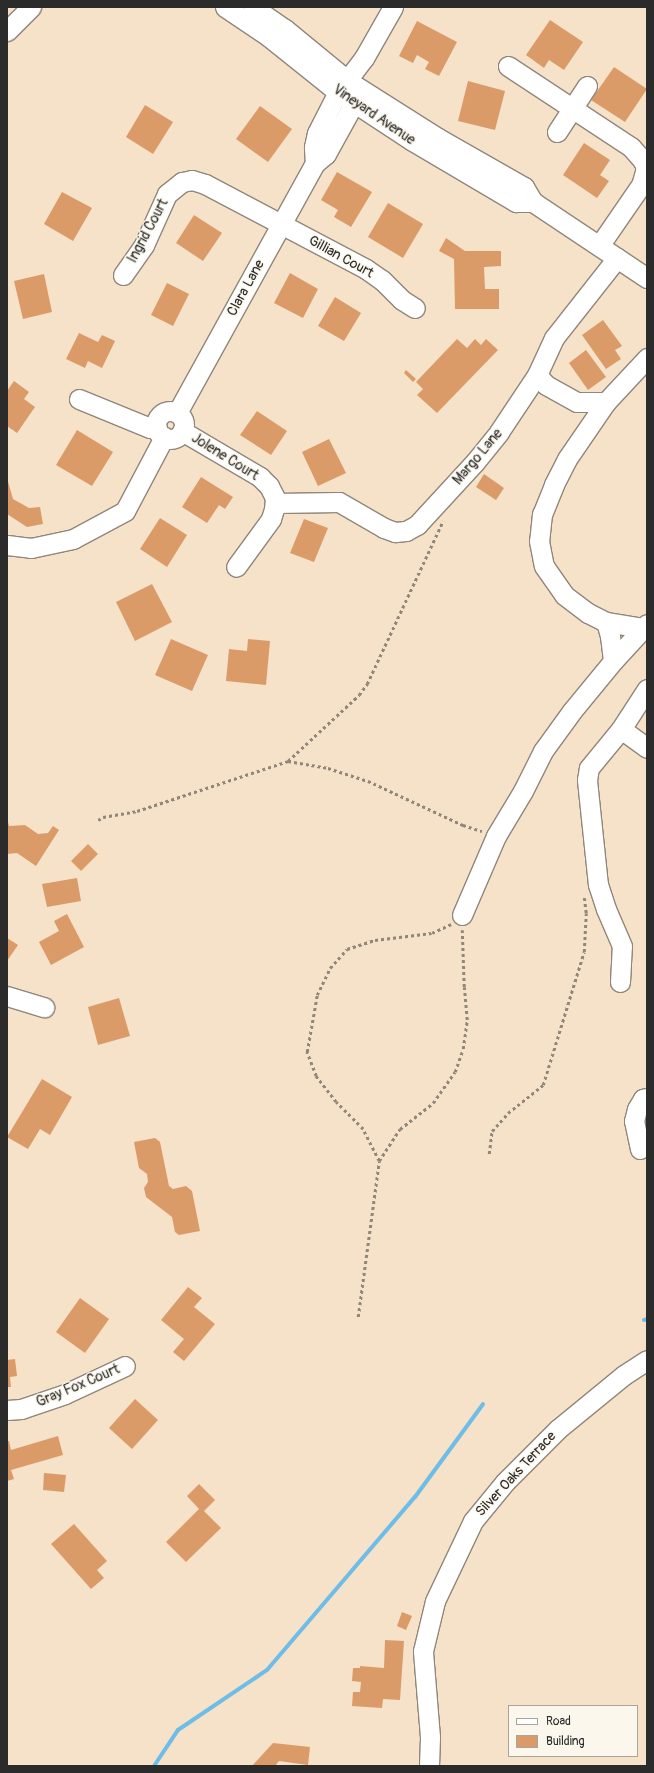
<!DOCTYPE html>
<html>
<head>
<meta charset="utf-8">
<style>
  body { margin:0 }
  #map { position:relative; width:654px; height:1773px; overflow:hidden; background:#f5e2c9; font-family:Pangolin,sans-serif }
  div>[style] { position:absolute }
  .stream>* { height:4px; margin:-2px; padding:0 2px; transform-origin:2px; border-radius:2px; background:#6ebde8 }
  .building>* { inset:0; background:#db9b68 }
  .path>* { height:2.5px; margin-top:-1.25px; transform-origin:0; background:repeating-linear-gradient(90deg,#90867a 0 3px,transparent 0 6px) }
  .roads { filter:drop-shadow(1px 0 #90867a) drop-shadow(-1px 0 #90867a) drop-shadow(0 1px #90867a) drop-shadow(0 -1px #90867a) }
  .minor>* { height:19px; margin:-9.5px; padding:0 9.5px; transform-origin:9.5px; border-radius:9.5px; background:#fff }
  .minor>.ring { margin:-9.5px; padding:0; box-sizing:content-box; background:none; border:19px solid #fff; border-radius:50% }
  span { translate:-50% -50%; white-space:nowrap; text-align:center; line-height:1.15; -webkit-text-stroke:3px #fbf7ec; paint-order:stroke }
  .street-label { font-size:14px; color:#2b2b2b }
  .frame { position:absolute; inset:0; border:8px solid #2b2b2b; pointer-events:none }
  .legend { position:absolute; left:508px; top:1705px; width:130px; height:52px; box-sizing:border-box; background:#fbf7ec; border:1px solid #a8a59f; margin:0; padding:5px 7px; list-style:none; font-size:12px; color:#2b2b2b }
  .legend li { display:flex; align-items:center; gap:8px; height:20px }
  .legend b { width:20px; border:1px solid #a8a59f }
</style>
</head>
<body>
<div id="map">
  <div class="stream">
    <div style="left:644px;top:1320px;width:3px;rotate:-18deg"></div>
    <div style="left:154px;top:1766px;width:43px;rotate:-56.3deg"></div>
    <div style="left:178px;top:1730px;width:107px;rotate:-34deg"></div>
    <div style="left:267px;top:1670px;width:228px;rotate:-49.5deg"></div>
    <div style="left:415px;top:1497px;width:115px;rotate:-53.8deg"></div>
  </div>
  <div class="building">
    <div style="clip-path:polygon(550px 20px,583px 42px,564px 70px,549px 60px,544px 68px,526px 55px)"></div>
    <div style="clip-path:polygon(417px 21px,457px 42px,439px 76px,425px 69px,429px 62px,417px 55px,413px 63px,399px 56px)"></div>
    <div style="clip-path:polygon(614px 67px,647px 89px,625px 122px,591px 100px)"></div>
    <div style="clip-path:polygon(468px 81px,505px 91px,495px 130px,458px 121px)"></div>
    <div style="clip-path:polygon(145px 105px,173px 122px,153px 154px,126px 137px)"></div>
    <div style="clip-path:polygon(260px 106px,292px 129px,268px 162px,236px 139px)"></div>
    <div style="clip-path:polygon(584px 143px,610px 160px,600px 175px,609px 181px,597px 198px,563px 175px)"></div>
    <div style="clip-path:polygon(337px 172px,372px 192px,351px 227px,334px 217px,338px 210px,321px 200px)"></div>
    <div style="clip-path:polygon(62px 192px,92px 208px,73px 241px,44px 224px)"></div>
    <div style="clip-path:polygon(388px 203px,423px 224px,403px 258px,368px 237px)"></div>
    <div style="clip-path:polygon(194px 215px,222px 233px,203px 261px,176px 243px)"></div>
    <div style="clip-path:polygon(446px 238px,465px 251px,501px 251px,501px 266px,484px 267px,485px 289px,499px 289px,499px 309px,455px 309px,454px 259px,439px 251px)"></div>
    <div style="clip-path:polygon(290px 273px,318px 289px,303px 318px,274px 303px)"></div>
    <div style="clip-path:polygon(44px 274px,52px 312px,23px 319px,14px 281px)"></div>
    <div style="clip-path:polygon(167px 283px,189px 294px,173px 326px,151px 315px)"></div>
    <div style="clip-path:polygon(335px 297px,361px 313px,344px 341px,318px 326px)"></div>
    <div style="clip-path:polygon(603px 320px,622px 346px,615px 350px,621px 359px,606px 369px,582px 335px)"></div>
    <div style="clip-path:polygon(79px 333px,98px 342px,102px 335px,115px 341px,102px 368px,88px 361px,85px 368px,66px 359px)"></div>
    <div style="clip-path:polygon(457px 339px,467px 348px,475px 339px,481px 345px,486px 339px,498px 350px,437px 413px,417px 395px,423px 389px,416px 382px)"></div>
    <div style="clip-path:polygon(586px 350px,606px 377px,588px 390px,569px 363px)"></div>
    <div style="clip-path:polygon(406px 370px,416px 379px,413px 382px,404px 373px)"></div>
    <div style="clip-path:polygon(14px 381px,29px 392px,24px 399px,35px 407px,17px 433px,7px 426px,7px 391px)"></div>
    <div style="clip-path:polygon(257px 411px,287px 431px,271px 455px,240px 435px)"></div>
    <div style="clip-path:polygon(77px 430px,113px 452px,92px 486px,56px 465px)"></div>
    <div style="clip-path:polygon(329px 439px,346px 473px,318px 486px,302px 452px)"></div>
    <div style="clip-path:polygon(484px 474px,504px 488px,496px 500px,476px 487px)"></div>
    <div style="clip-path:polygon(201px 477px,233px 497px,225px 509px,219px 505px,207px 523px,182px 507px)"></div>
    <div style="clip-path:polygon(7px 478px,13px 499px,29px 508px,40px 507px,43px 524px,27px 527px,7px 514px)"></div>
    <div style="clip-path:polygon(160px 518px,187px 535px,167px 567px,140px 549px)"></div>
    <div style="clip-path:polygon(304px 519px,328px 528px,314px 562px,290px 553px)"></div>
    <div style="clip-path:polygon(152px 584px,172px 622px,135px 641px,116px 602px)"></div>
    <div style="clip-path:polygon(171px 639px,208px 655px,192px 691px,155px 675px)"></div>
    <div style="clip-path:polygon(248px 639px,270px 641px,266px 685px,226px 681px,229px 649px,247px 651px)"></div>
    <div style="clip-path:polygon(7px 818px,9px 826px,25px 825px,38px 834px,48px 833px,53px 826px,59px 830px,36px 866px,17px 853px,7px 854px)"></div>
    <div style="clip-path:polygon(88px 844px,98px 854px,81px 871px,71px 861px)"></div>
    <div style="clip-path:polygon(77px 878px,81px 901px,47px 907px,42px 884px)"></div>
    <div style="clip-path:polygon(67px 914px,84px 947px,51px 965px,39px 942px,59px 931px,54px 921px)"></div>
    <div style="clip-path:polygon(7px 938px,18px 945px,7px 961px)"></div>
    <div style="clip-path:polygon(119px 998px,130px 1036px,98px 1045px,88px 1007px)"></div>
    <div style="clip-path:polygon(42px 1079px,72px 1097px,50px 1135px,40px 1129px,28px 1149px,7px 1137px)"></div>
    <div style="clip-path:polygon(155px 1138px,160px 1142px,169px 1186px,173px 1189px,186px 1186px,192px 1191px,200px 1231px,179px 1235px,175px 1232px,172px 1217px,146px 1197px,144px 1188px,148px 1182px,147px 1174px,139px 1168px,134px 1142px)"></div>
    <div style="clip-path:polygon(188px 1287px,202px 1298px,194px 1307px,215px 1324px,184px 1361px,173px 1352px,184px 1339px,161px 1320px)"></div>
    <div style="clip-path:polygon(80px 1298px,109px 1319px,85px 1353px,56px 1332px)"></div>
    <div style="clip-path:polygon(15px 1359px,17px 1376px,10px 1377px,11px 1387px,7px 1387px,7px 1360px)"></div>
    <div style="clip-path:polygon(135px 1399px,158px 1420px,132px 1449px,109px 1428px)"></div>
    <div style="clip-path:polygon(58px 1436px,63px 1455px,11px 1470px,14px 1479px,7px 1481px,7px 1441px,9px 1441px,11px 1450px)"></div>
    <div style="clip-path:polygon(44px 1473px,66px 1475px,64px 1492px,43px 1490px)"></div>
    <div style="clip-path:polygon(199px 1484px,215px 1500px,204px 1511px,221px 1528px,186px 1562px,166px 1542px,199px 1509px,187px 1496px)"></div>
    <div style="clip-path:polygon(74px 1524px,107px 1561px,97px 1570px,104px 1578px,91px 1589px,51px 1544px)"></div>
    <div style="clip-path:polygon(402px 1612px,412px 1616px,406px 1630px,397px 1626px)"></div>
    <div style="clip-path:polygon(385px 1640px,404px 1641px,400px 1700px,383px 1699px,382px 1708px,352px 1706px,353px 1692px,360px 1692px,361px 1682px,352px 1681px,353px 1668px,360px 1668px,360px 1666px,384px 1668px)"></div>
    <div style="clip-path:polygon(273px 1743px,310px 1747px,308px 1765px,279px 1761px,275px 1766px,252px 1766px)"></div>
  </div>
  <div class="path">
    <div style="left:288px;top:761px;width:41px;rotate:9.9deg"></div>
    <div style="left:328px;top:768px;width:42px;rotate:18deg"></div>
    <div style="left:368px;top:781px;width:105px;rotate:24.9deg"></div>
    <div style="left:463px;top:825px;width:20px;rotate:18deg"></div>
    <div style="left:98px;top:820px;width:6px;rotate:-31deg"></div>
    <div style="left:103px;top:817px;width:35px;rotate:-10deg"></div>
    <div style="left:137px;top:811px;width:159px;rotate:-18.3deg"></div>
    <div style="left:288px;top:761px;width:97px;rotate:-42.9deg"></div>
    <div style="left:359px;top:695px;width:14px;rotate:-54deg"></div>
    <div style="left:367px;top:684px;width:180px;rotate:-65deg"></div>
    <div style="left:489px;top:1154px;width:23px;rotate:-83deg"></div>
    <div style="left:492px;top:1131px;width:24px;rotate:-48deg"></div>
    <div style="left:508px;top:1113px;width:45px;rotate:-38.7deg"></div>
    <div style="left:543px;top:1085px;width:139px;rotate:-72.9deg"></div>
    <div style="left:584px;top:952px;width:39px;rotate:-87deg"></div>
    <div style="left:586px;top:913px;width:16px;rotate:-97deg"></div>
    <div style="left:379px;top:1161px;width:38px;rotate:-57deg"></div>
    <div style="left:400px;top:1129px;width:42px;rotate:-38.2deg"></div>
    <div style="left:433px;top:1103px;width:38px;rotate:-55deg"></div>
    <div style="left:455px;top:1072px;width:24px;rotate:-71deg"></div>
    <div style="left:463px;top:1049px;width:29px;rotate:-82deg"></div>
    <div style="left:467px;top:1020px;width:33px;rotate:-95deg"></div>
    <div style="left:464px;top:987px;width:57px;rotate:-92deg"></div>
    <div style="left:358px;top:1317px;width:157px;rotate:-82.3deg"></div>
    <div style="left:379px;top:1161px;width:36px;rotate:-117deg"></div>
    <div style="left:363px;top:1129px;width:38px;rotate:-135deg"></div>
    <div style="left:336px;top:1102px;width:33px;rotate:-128deg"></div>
    <div style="left:316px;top:1076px;width:26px;rotate:-111deg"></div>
    <div style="left:307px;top:1052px;width:58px;rotate:-80deg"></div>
    <div style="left:317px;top:995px;width:30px;rotate:-64deg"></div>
    <div style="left:330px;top:968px;width:25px;rotate:-48deg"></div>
    <div style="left:347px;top:949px;width:29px;rotate:-18deg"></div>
    <div style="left:375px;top:940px;width:57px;rotate:-7deg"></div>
    <div style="left:432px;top:933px;width:21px;rotate:-25deg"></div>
  </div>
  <div class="roads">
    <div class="minor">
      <div style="left:225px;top:7px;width:52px;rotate:34deg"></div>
      <div style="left:268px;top:36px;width:90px;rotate:38.7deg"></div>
      <div style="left:338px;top:92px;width:87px;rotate:33.3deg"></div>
      <div style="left:411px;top:140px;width:122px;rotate:30.6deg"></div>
      <div style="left:516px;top:202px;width:17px"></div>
      <div style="left:253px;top:7px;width:39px;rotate:35deg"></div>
      <div style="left:285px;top:29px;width:82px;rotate:39.5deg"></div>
      <div style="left:348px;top:81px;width:107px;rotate:32.3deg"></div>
      <div style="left:438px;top:138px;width:99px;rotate:29.7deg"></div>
      <div style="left:524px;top:187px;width:17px;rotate:59deg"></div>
      <div style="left:533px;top:202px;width:137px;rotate:33.7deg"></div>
      <div style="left:7px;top:31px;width:34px;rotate:-45deg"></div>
      <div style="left:508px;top:66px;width:147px;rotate:33.4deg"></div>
      <div style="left:631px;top:147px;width:18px;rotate:49deg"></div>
      <div style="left:643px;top:161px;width:8px;rotate:67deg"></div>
      <div style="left:646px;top:168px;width:18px;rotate:106deg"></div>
      <div style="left:641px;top:185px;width:74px;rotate:124.5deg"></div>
      <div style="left:557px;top:132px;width:55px;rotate:-56.9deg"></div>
      <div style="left:315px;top:163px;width:16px;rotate:-94deg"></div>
      <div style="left:314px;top:147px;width:14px;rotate:-78deg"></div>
      <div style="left:317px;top:133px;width:46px;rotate:-62.9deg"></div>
      <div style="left:338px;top:92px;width:43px;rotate:-52.6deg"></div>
      <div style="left:364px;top:58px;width:59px;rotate:-60.4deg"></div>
      <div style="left:123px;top:275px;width:37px;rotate:-55deg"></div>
      <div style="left:144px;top:245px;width:56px;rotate:-65.7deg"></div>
      <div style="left:167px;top:194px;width:19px;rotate:-39deg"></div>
      <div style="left:182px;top:182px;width:10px;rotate:-11deg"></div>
      <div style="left:192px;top:180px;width:14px;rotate:17deg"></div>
      <div style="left:205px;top:184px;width:182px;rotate:27.8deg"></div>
      <div style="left:366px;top:269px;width:19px;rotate:35deg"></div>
      <div style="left:382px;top:280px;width:28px;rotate:45deg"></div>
      <div style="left:402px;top:300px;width:15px;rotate:32deg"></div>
      <div style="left:537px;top:375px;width:13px;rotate:48deg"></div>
      <div style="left:546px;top:385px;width:35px;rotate:29deg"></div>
      <div style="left:577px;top:402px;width:29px"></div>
      <div style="left:606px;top:402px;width:60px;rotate:-47deg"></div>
      <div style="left:79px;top:399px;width:77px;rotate:22.2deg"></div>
      <div style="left:150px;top:428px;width:7px"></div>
      <div style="left:606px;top:402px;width:69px;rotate:124.4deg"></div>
      <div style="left:567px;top:459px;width:29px;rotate:117deg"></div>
      <div style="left:554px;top:485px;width:31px;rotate:112deg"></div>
      <div style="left:542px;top:514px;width:27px;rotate:96deg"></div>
      <div style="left:539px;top:541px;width:25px;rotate:79deg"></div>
      <div style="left:544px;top:566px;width:35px;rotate:55deg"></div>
      <div style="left:564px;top:595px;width:30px;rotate:37deg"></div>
      <div style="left:588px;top:613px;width:20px;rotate:27deg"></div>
      <div style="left:606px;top:622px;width:37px;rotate:9deg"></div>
      <div class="ring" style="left:156px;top:411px;width:9px;height:9px"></div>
      <div style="left:177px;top:413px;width:286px;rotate:-61.1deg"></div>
      <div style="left:315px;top:163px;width:14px;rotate:-39deg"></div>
      <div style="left:326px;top:154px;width:58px;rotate:-61.2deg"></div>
      <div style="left:354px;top:103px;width:23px;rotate:-105deg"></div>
      <div style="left:182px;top:431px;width:91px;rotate:30.5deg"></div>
      <div style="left:260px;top:477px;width:13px;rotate:45deg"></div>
      <div style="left:269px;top:486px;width:13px;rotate:63deg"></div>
      <div style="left:275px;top:498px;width:11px;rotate:95deg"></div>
      <div style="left:274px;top:509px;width:10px;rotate:107deg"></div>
      <div style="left:271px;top:519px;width:59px;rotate:126.1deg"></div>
      <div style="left:275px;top:503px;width:64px;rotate:-0.9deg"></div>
      <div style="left:339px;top:502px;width:52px;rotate:30deg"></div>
      <div style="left:384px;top:528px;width:12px;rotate:20deg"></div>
      <div style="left:395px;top:532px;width:11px;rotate:-5deg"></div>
      <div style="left:406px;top:531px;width:13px;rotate:-29deg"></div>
      <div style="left:417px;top:525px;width:86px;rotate:-47.4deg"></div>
      <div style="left:475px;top:462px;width:38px;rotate:-51deg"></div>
      <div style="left:499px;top:432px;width:69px;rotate:-56.3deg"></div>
      <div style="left:537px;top:375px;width:41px;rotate:-65.3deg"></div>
      <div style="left:554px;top:338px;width:102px;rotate:-51.8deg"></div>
      <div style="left:7px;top:545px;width:24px;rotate:7deg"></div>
      <div style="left:31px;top:548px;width:43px;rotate:-12.1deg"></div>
      <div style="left:73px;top:539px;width:59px;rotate:-28.3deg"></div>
      <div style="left:125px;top:511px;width:84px;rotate:-62.2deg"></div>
      <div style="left:606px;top:622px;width:15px;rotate:74deg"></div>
      <div style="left:610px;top:636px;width:25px;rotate:83deg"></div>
      <div style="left:647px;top:689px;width:48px;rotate:123deg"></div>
      <div style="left:621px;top:729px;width:32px;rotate:36deg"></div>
      <div style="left:462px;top:915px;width:86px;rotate:-66.7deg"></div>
      <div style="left:496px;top:836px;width:52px;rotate:-59deg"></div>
      <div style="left:523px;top:791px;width:45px;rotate:-63.4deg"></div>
      <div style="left:543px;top:751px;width:49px;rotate:-54.1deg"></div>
      <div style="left:572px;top:711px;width:65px;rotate:-50.6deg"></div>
      <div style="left:613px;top:661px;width:50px;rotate:-47.4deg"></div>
      <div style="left:620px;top:982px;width:36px;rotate:-87deg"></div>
      <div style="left:622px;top:946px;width:40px;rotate:-113.4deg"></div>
      <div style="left:606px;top:909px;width:25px;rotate:-108deg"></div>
      <div style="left:598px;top:885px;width:106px;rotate:-96deg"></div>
      <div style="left:587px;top:780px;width:12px;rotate:-81deg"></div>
      <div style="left:589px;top:768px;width:50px;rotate:-50.6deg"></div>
      <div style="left:7px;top:996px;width:39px;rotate:17deg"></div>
      <div style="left:640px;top:1149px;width:29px;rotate:-102deg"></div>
      <div style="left:634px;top:1121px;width:12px;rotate:-76deg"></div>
      <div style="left:637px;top:1109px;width:12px;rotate:-59deg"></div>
      <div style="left:643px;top:1099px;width:4px;rotate:-14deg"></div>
      <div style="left:7px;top:1410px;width:14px;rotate:-4deg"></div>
      <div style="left:21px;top:1409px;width:46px;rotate:-18.8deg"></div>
      <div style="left:65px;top:1394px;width:66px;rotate:-25deg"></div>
      <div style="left:429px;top:1766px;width:29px;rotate:-88deg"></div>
      <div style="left:430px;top:1737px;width:86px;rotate:-94.7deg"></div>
      <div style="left:423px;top:1651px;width:51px;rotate:-76.5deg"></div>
      <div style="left:435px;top:1601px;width:89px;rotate:-64.6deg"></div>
      <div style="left:473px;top:1521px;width:50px;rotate:-50.6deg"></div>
      <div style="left:505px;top:1482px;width:75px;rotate:-45deg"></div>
      <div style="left:558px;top:1429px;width:85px;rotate:-39.3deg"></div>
      <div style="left:624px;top:1375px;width:27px;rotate:-33deg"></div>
    </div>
  </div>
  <div class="street-label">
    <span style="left:374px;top:115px;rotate:34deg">Vineyard Avenue</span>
    <span style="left:148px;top:231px;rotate:-62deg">Ingrid Court</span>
    <span style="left:341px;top:257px;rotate:29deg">Gillian Court</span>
    <span style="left:246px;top:288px;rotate:-61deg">Clara Lane</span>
    <span style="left:225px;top:457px;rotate:32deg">Jolene Court</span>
    <span style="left:478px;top:457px;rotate:-50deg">Margo Lane</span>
    <span style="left:78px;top:1386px;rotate:-23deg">Gray Fox Court</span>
    <span style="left:516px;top:1474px;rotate:-47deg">Silver Oaks Terrace</span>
  </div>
  <div class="frame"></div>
  <ul class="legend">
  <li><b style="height:5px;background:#fff"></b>Road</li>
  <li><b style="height:11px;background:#db9b68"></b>Building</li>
  </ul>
</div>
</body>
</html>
